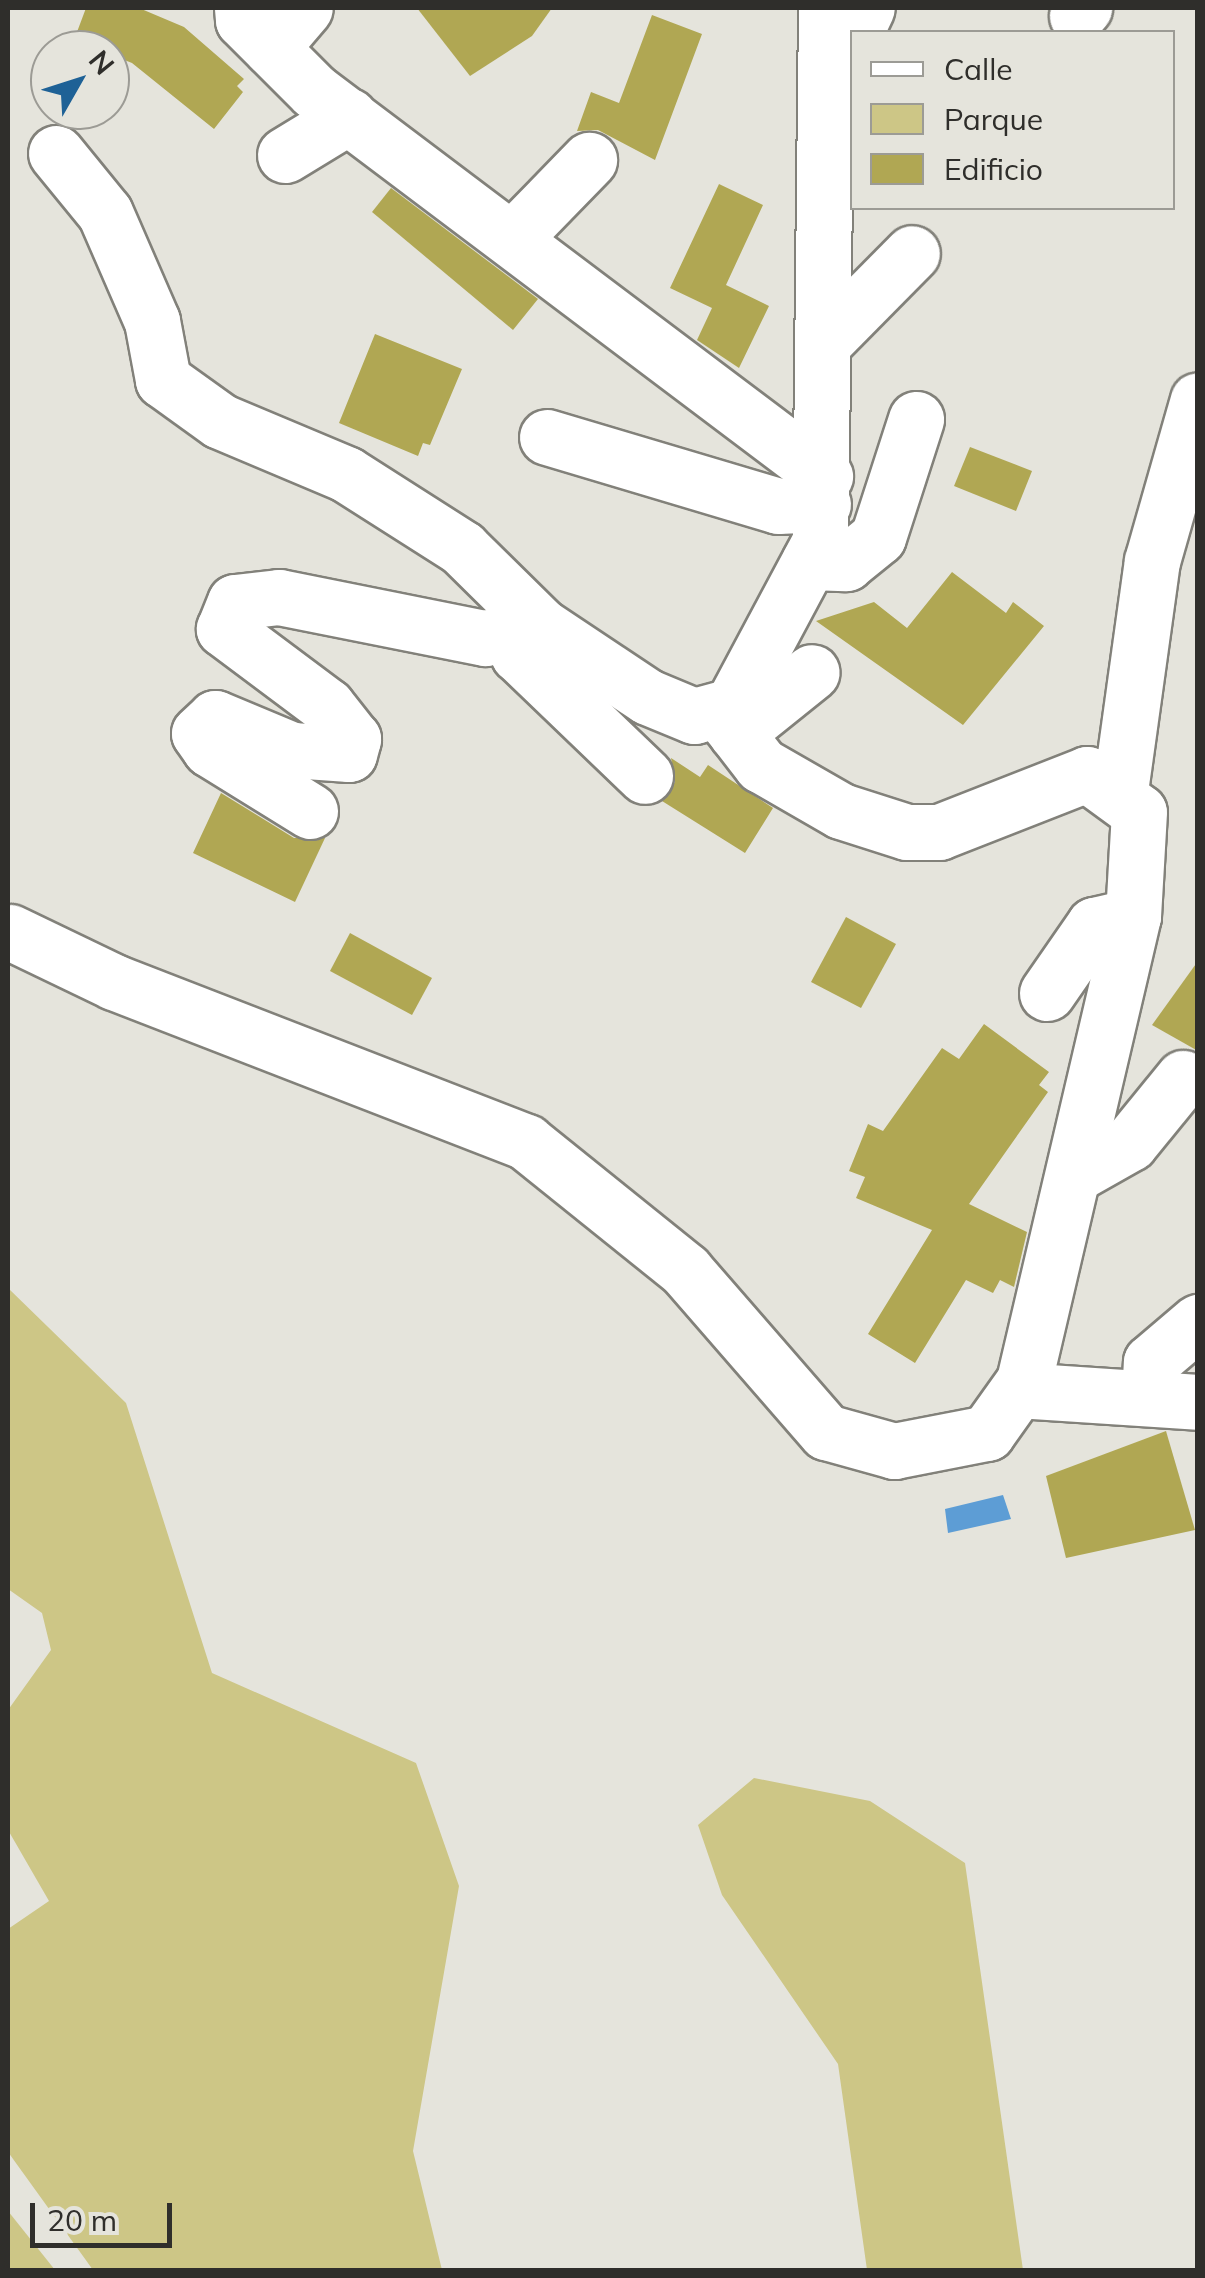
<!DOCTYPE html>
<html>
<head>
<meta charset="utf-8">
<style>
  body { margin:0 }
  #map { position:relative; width:1205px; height:2278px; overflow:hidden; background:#e5e4dc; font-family:Mulish,sans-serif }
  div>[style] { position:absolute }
  .green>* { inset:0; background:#cdc686 }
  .water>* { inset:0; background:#5d9dd5 }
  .building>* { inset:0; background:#b0a753 }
  .roads { filter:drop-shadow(2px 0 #82817a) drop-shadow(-2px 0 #82817a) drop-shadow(0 2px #82817a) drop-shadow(0 -2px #82817a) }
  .minor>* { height:55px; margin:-27.5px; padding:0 27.5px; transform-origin:27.5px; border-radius:27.5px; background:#fff }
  span { translate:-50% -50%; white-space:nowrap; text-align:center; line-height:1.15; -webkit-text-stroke:8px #e5e4dc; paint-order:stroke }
  .frame { position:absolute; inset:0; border:10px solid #2f2e2b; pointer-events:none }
  .legend { position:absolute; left:850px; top:30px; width:325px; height:180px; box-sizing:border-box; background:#e5e4dc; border:2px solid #9c9b95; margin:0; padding:12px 18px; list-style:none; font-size:30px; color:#2f2e2b }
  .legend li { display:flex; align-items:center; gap:20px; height:50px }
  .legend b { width:50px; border:2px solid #9c9b95 }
  .north { position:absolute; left:30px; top:30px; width:100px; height:100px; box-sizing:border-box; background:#e5e4dc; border:2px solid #9c9b95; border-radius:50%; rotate:51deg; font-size:28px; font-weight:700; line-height:40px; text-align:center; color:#2f2e2b }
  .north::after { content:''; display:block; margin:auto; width:35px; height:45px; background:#1e6196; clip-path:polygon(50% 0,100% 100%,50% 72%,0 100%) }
  .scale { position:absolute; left:30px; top:2203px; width:142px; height:45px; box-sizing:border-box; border:5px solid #2f2e2b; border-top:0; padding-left:12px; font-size:30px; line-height:35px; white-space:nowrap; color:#2f2e2b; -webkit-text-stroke:8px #e5e4dc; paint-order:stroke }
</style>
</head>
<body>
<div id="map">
  <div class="green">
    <div style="clip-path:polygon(8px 1288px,126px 1403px,212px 1673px,416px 1763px,459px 1886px,413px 2151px,442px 2270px,93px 2270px,8px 2152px,8px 1929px,49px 1901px,8px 1830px,8px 1710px,51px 1650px,42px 1613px,8px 1589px)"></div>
    <div style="clip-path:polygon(754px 1778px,870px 1801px,965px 1863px,1023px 2270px,867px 2270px,838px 2064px,722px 1895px,698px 1825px)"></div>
    <div style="clip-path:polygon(8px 2211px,55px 2270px,8px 2270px)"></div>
  </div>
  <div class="water">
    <div style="clip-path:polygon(1003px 1495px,1011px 1519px,948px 1533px,945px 1509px)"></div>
  </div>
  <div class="building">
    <div style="clip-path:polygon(86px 8px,139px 8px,184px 27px,244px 79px,237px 86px,243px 92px,214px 129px,132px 63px,74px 40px)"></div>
    <div style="clip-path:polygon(417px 8px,552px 8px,532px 36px,470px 76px)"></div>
    <div style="clip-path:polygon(652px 15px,702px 34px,655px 160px,598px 130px,577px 131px,591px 92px,619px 103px)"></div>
    <div style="clip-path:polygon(719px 184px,763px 205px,726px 285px,769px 306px,739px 368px,697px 340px,712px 308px,670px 288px)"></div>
    <div style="clip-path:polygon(391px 188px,538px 299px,513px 330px,372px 212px)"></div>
    <div style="clip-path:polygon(375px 334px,462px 369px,430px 445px,423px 443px,418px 456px,339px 423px)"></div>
    <div style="clip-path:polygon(970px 447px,1032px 471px,1016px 511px,954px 486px)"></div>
    <div style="clip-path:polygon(952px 572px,1006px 613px,1013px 602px,1044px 626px,963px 725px,816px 621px,874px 602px,907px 628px)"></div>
    <div style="clip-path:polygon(671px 758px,700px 777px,708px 765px,773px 808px,745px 853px,662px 801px,675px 782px)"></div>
    <div style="clip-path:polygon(221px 793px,294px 838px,325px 838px,295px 902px,193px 853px)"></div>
    <div style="clip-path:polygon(846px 917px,896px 944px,861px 1008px,811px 982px)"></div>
    <div style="clip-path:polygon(350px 933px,432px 978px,412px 1015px,330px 971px)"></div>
    <div style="clip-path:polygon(1198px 961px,1198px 1051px,1152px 1025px)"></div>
    <div style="clip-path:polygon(984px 1024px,1049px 1072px,1039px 1085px,1048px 1092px,969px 1204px,1027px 1232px,1014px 1287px,1000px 1280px,993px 1293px,966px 1280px,915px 1363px,868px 1334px,932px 1230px,856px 1198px,865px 1177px,849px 1171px,868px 1124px,883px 1131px,942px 1048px,959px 1059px)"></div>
    <div style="clip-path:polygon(1166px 1431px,1195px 1530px,1066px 1558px,1046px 1476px)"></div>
  </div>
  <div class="roads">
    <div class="minor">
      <div style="left:242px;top:8px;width:12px;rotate:85deg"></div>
      <div style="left:243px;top:20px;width:100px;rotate:45deg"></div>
      <div style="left:314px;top:91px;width:640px;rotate:37deg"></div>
      <div style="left:826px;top:8px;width:533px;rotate:90.64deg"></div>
      <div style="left:820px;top:541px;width:187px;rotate:118.1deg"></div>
      <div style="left:732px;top:706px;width:19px;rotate:96deg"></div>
      <div style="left:730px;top:725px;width:51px;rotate:52.2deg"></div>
      <div style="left:761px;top:765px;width:92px;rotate:29.9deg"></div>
      <div style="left:841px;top:811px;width:69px;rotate:17.7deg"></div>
      <div style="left:907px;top:832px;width:32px"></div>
      <div style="left:939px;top:832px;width:159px;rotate:-21.4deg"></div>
      <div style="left:1087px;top:774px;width:64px;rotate:36.2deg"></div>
      <div style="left:1139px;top:812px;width:104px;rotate:93.3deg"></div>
      <div style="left:1133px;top:916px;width:478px;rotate:103.2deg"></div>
      <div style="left:1024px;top:1381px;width:13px;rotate:48deg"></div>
      <div style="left:1033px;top:1391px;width:165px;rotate:3.8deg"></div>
      <div style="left:1077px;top:16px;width:11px;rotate:-49deg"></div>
      <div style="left:826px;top:31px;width:31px;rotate:-4deg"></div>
      <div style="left:857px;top:29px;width:23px;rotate:-65deg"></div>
      <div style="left:271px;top:48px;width:52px;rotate:-49.6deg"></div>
      <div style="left:56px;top:153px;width:77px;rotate:50.8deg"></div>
      <div style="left:105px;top:213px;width:118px;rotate:66.5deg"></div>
      <div style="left:152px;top:321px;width:60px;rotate:79.4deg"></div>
      <div style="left:163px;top:380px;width:70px;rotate:35.7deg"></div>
      <div style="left:220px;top:421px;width:137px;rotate:22.8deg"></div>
      <div style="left:346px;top:474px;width:138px;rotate:32.5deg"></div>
      <div style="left:462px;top:548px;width:111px;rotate:44.6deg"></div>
      <div style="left:541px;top:626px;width:128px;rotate:33.6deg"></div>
      <div style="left:648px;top:697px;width:50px;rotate:22.4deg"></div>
      <div style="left:694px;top:716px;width:39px;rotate:-15deg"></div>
      <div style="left:285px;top:155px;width:75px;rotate:-31.4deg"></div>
      <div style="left:516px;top:235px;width:105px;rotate:-45.8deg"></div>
      <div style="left:826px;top:340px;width:122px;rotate:-45.3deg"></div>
      <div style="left:547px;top:437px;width:241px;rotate:16.6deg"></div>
      <div style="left:778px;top:506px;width:45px;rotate:-2.5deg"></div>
      <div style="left:809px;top:562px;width:37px;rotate:2deg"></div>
      <div style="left:846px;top:563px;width:41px;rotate:-39.1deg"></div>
      <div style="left:878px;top:537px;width:124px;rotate:-72.1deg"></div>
      <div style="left:513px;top:632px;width:23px;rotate:77deg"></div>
      <div style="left:518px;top:654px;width:176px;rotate:43.8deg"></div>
      <div style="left:736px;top:733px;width:97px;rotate:-38.8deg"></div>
      <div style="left:1120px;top:791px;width:232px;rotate:-82.1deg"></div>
      <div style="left:1152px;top:561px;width:167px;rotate:-74.1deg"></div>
      <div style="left:310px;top:811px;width:118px;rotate:-148.2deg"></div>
      <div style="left:210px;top:749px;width:19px;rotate:-125deg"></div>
      <div style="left:199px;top:733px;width:22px;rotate:-43deg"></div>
      <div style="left:215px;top:718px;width:83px;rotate:22.6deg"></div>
      <div style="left:292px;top:750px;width:57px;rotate:4deg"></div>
      <div style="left:349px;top:754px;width:16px;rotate:-75deg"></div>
      <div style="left:353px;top:739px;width:42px;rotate:-128.2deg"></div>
      <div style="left:327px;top:706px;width:129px;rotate:-143.2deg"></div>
      <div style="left:224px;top:629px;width:29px;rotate:-68deg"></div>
      <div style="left:235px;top:602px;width:44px;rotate:-6.5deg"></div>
      <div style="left:279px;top:597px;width:210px;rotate:11.3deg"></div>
      <div style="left:485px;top:638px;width:57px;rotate:-12.1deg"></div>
      <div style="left:10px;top:932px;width:115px;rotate:25.7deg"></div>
      <div style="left:114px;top:982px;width:442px;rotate:21.2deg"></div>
      <div style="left:526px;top:1142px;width:204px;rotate:38.8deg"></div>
      <div style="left:685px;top:1270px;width:215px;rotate:49deg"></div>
      <div style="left:826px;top:1432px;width:71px;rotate:15.6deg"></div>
      <div style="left:894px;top:1451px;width:95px;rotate:-11deg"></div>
      <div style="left:987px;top:1433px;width:64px;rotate:-54.6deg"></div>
      <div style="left:1047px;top:993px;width:83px;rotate:-55.3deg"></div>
      <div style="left:1094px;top:925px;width:40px;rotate:-13deg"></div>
      <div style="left:1077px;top:1173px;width:61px;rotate:-29.5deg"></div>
      <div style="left:1130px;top:1143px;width:84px;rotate:-50.8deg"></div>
      <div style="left:1149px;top:1398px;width:36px;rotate:-87deg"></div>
      <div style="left:1151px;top:1362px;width:62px;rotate:-40.4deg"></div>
    </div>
  </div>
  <div class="frame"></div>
  <ul class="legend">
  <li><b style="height:12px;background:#fff"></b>Calle</li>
  <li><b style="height:28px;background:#cdc686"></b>Parque</li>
  <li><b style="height:28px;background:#b0a753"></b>Edificio</li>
  </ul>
  <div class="north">N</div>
  <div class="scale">20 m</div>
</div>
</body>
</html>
